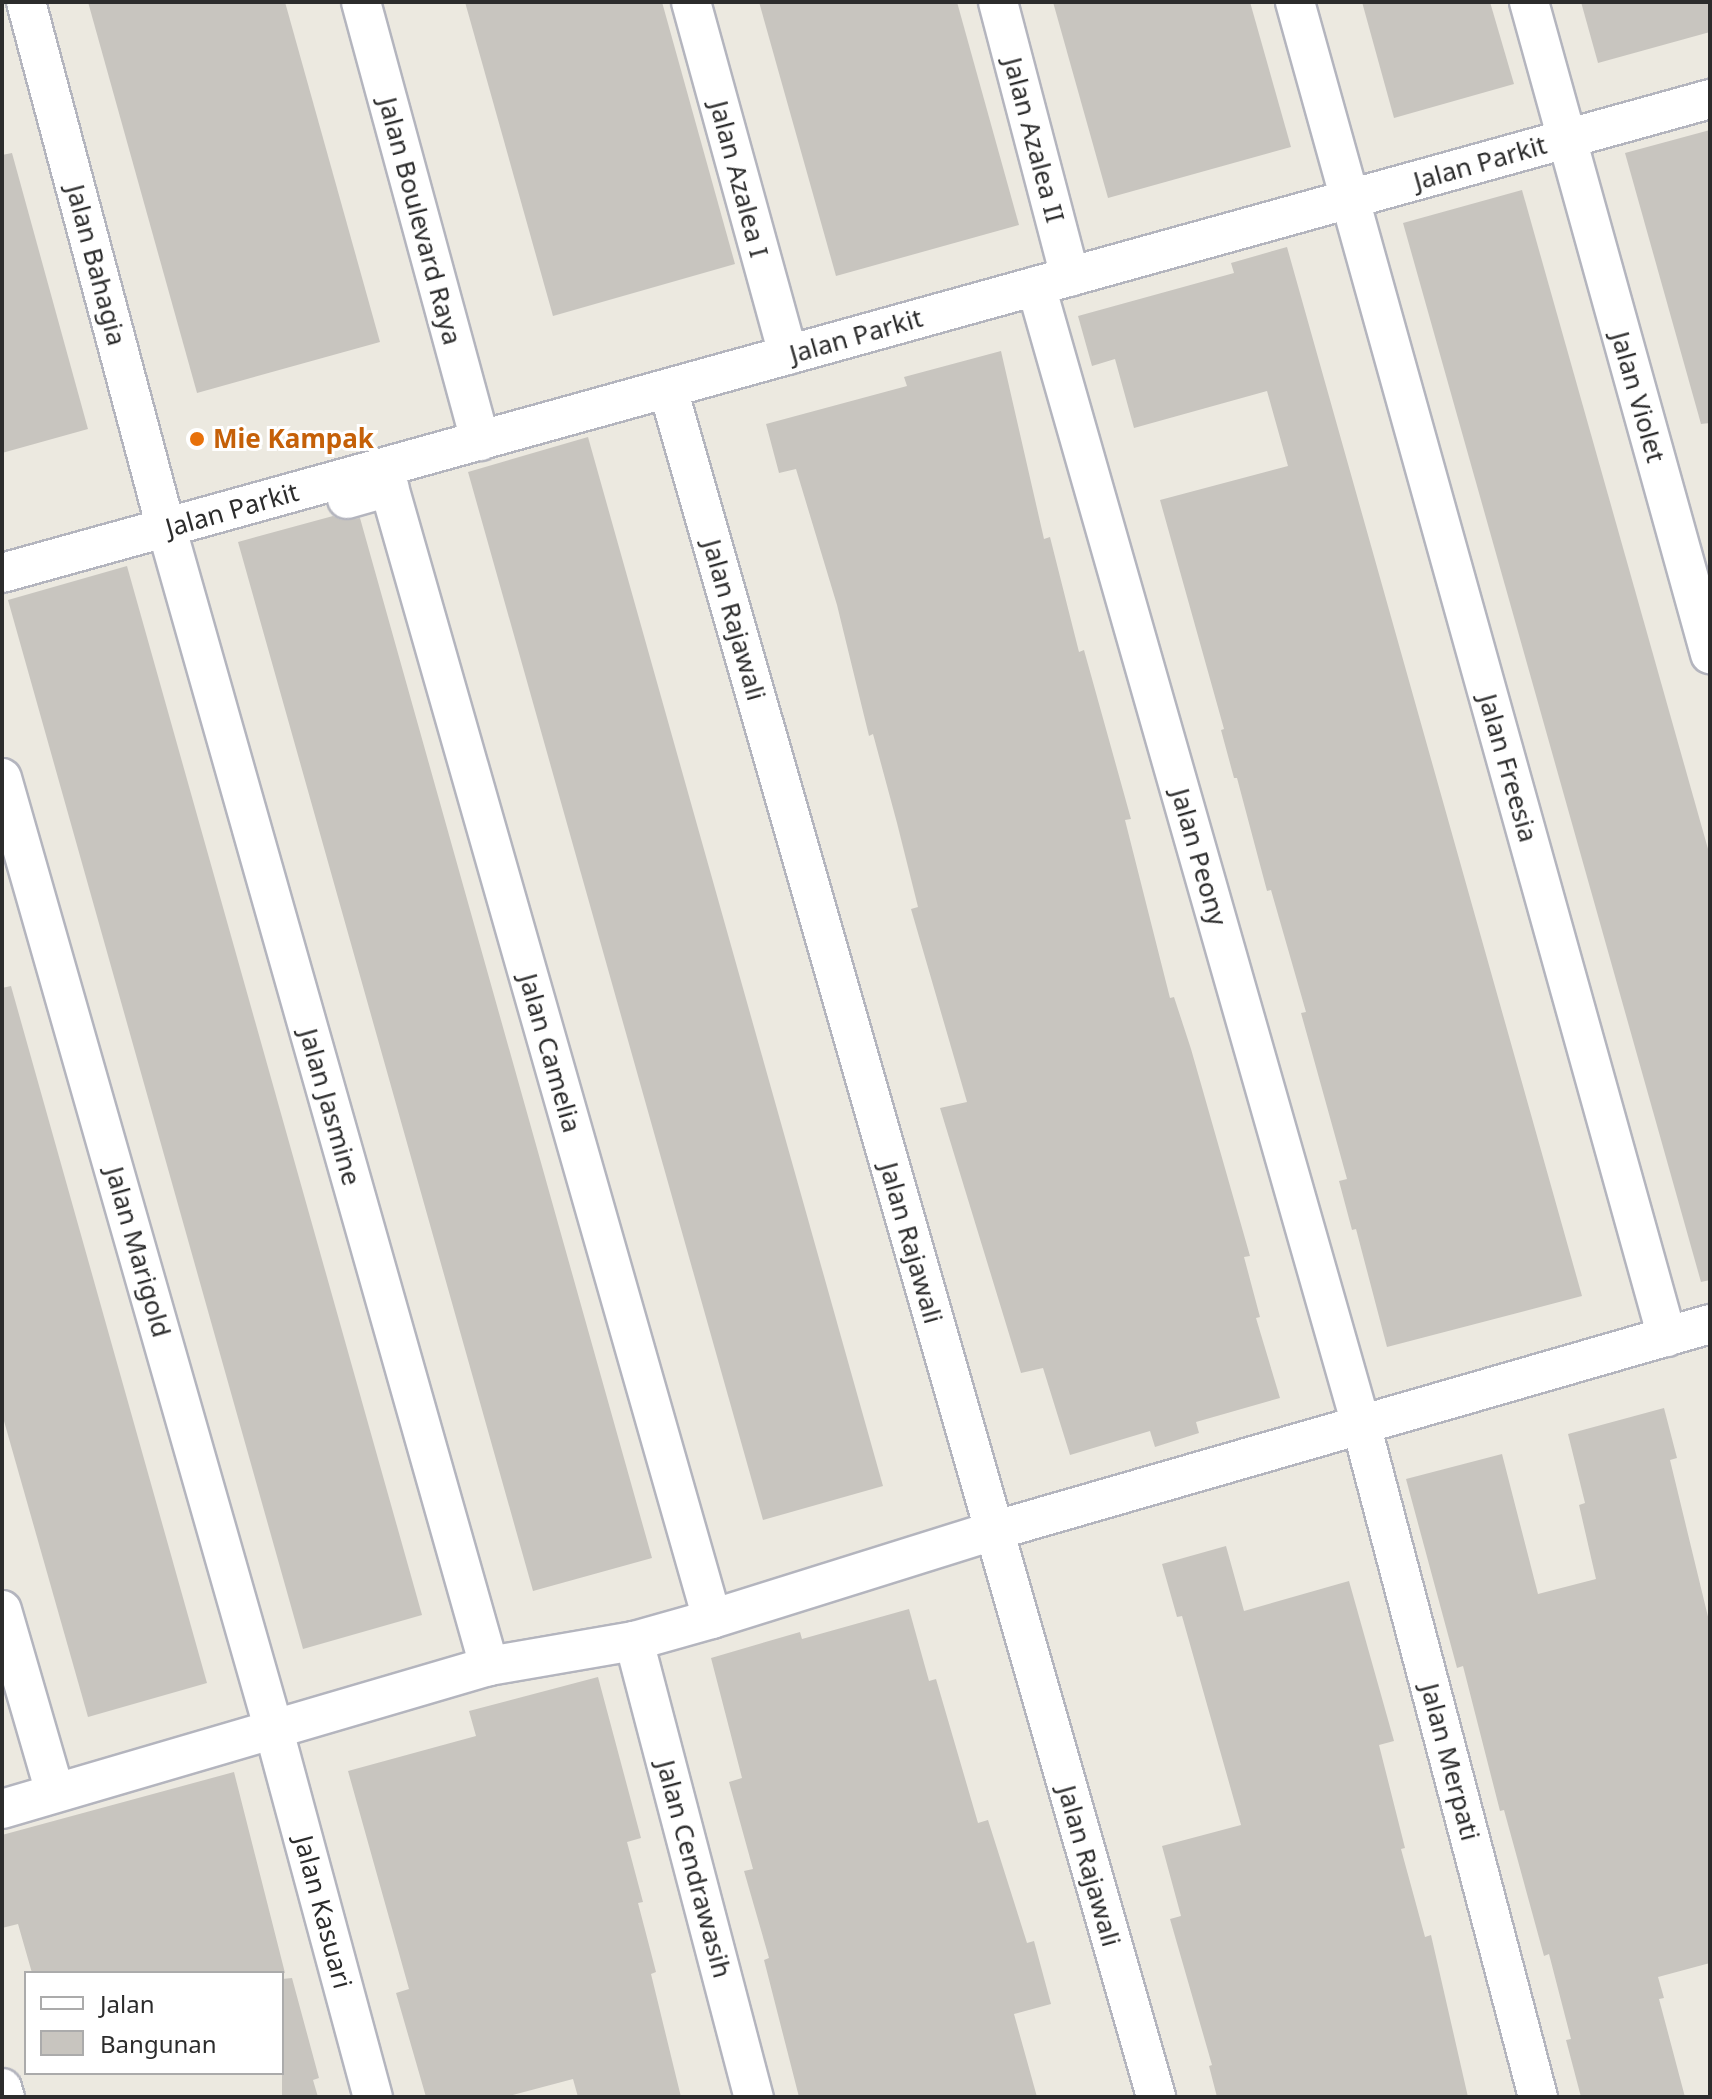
<!DOCTYPE html>
<html>
<head>
<meta charset="utf-8">
<style>
  body { margin:0 }
  #map { position:relative; width:1712px; height:2099px; overflow:hidden; background:#ece9e0; font-family:"Noto Sans",sans-serif }
  div>[style] { position:absolute }
  .building>* { inset:0; background:#c8c5bf }
  .roads { filter:drop-shadow(2px 0 #b4b5be) drop-shadow(-2px 0 #b4b5be) drop-shadow(0 2px #b4b5be) drop-shadow(0 -2px #b4b5be) }
  .minor>* { height:38px; margin:-19px; padding:0 19px; transform-origin:19px; border-radius:19px; background:#fff }
  .dots>* { width:22px; height:22px; translate:-50% -50%; box-sizing:border-box; border:4px solid #fff; border-radius:50% }
  span { translate:-50% -50%; white-space:nowrap; text-align:center; line-height:1.15; -webkit-text-stroke:6px #fff; paint-order:stroke }
  .street-label { font-size:26px; color:#2c2c2c }
  .food-label { font-size:26px; color:#c56008; font-weight:700 }
  .left { translate:0 -50%; text-align:left }
  .frame { position:absolute; inset:0; border:4px solid #2c2c2c; pointer-events:none }
  .legend { position:absolute; left:24px; top:1971px; width:260px; height:104px; box-sizing:border-box; background:#fff; border:2px solid #ababab; margin:0; padding:10px 14px; list-style:none; font-size:24px; color:#2c2c2c }
  .legend li { display:flex; align-items:center; gap:16px; height:40px }
  .legend b { width:40px; border:2px solid #ababab }
</style>
</head>
<body>
<div id="map">
  <div class="building">
    <div style="clip-path:polygon(88px 2px,285px 2px,380px 342px,197px 393px)"></div>
    <div style="clip-path:polygon(465px 2px,662px 2px,735px 264px,553px 316px)"></div>
    <div style="clip-path:polygon(759px 2px,957px 2px,1019px 225px,836px 276px)"></div>
    <div style="clip-path:polygon(1053px 2px,1250px 2px,1291px 147px,1108px 198px)"></div>
    <div style="clip-path:polygon(1362px 2px,1490px 2px,1514px 84px,1394px 118px)"></div>
    <div style="clip-path:polygon(1581px 2px,1710px 2px,1710px 32px,1598px 63px)"></div>
    <div style="clip-path:polygon(1710px 130px,1710px 423px,1701px 424px,1625px 153px)"></div>
    <div style="clip-path:polygon(12px 153px,88px 429px,2px 453px,2px 155px)"></div>
    <div style="clip-path:polygon(1522px 190px,1710px 856px,1710px 1280px,1701px 1282px,1403px 223px)"></div>
    <div style="clip-path:polygon(1287px 247px,1582px 1296px,1387px 1347px,1356px 1229px,1352px 1230px,1339px 1181px,1347px 1179px,1301px 1013px,1306px 1012px,1271px 890px,1267px 891px,1237px 778px,1234px 778px,1221px 730px,1224px 729px,1160px 500px,1288px 466px,1267px 391px,1134px 428px,1115px 359px,1092px 366px,1078px 316px,1234px 273px,1231px 263px)"></div>
    <div style="clip-path:polygon(1001px 351px,1044px 539px,1050px 537px,1079px 652px,1084px 650px,1131px 819px,1125px 820px,1170px 998px,1174px 997px,1191px 1049px,1250px 1256px,1244px 1257px,1260px 1317px,1256px 1318px,1280px 1398px,1196px 1422px,1199px 1433px,1155px 1447px,1150px 1431px,1070px 1455px,1043px 1368px,1021px 1373px,940px 1108px,967px 1102px,911px 909px,918px 907px,897px 823px,873px 734px,869px 736px,837px 605px,796px 469px,779px 473px,766px 424px,907px 386px,904px 377px)"></div>
    <div style="clip-path:polygon(588px 437px,883px 1486px,763px 1520px,468px 472px)"></div>
    <div style="clip-path:polygon(333px 516px,342px 520px,360px 518px,652px 1558px,533px 1591px,238px 542px)"></div>
    <div style="clip-path:polygon(127px 566px,422px 1615px,303px 1649px,8px 600px)"></div>
    <div style="clip-path:polygon(11px 986px,207px 1683px,88px 1717px,2px 1414px,2px 988px)"></div>
    <div style="clip-path:polygon(1664px 1408px,1677px 1458px,1670px 1460px,1710px 1625px,1710px 1963px,1658px 1977px,1664px 1998px,1659px 1999px,1685px 2097px,1581px 2097px,1566px 2040px,1571px 2039px,1549px 1954px,1544px 1956px,1504px 1810px,1500px 1811px,1463px 1666px,1457px 1668px,1406px 1479px,1502px 1454px,1538px 1594px,1596px 1579px,1579px 1505px,1585px 1503px,1568px 1434px)"></div>
    <div style="clip-path:polygon(1226px 1546px,1244px 1611px,1349px 1581px,1394px 1741px,1379px 1745px,1405px 1848px,1401px 1849px,1425px 1937px,1431px 1935px,1468px 2097px,1217px 2097px,1209px 2066px,1212px 2065px,1170px 1919px,1181px 1916px,1162px 1846px,1241px 1825px,1182px 1616px,1177px 1617px,1162px 1564px)"></div>
    <div style="clip-path:polygon(909px 1609px,929px 1681px,936px 1679px,978px 1823px,988px 1820px,1027px 1943px,1034px 1941px,1051px 2004px,1014px 2014px,1037px 2097px,799px 2097px,764px 1960px,769px 1958px,744px 1871px,753px 1869px,729px 1782px,742px 1778px,711px 1658px,800px 1632px,802px 1639px)"></div>
    <div style="clip-path:polygon(598px 1677px,641px 1838px,627px 1842px,643px 1902px,638px 1903px,656px 1972px,651px 1974px,681px 2097px,578px 2097px,573px 2079px,505px 2097px,426px 2097px,396px 1993px,409px 1989px,348px 1771px,476px 1736px,469px 1711px)"></div>
    <div style="clip-path:polygon(234px 1772px,285px 1973px,32px 1973px,18px 1924px,2px 1928px,2px 1835px)"></div>
    <div style="clip-path:polygon(292px 1978px,319px 2078px,313px 2080px,318px 2097px,282px 2097px,282px 1979px)"></div>
  </div>
  <div class="roads">
    <div class="minor">
      <div style="left:26px;top:2px;width:544px;rotate:75.1deg"></div>
      <div style="left:361px;top:2px;width:455px;rotate:74.8deg"></div>
      <div style="left:691px;top:2px;width:366px;rotate:74.6deg"></div>
      <div style="left:998px;top:2px;width:284px;rotate:75.3deg"></div>
      <div style="left:1295px;top:2px;width:1386px;rotate:74.43deg"></div>
      <div style="left:1529px;top:2px;width:677px;rotate:74.48deg"></div>
      <div style="left:1036px;top:286px;width:1188px;rotate:74.07deg"></div>
      <div style="left:1362px;top:1428px;width:692px;rotate:75.26deg"></div>
      <div style="left:668px;top:389px;width:1776px;rotate:74.05deg"></div>
      <div style="left:347px;top:499px;width:44px;rotate:-15.9deg"></div>
      <div style="left:389px;top:487px;width:1177px;rotate:74.07deg"></div>
      <div style="left:172px;top:547px;width:1163px;rotate:74.18deg"></div>
      <div style="left:2px;top:573px;width:1773px;rotate:-15.51deg"></div>
      <div style="left:2px;top:778px;width:987px;rotate:74.06deg"></div>
      <div style="left:273px;top:1727px;width:383px;rotate:74.9deg"></div>
      <div style="left:2px;top:1610px;width:190px;rotate:73.8deg"></div>
      <div style="left:634px;top:1641px;width:472px;rotate:75.3deg"></div>
      <div style="left:2px;top:1809px;width:508px;rotate:-16.36deg"></div>
      <div style="left:489px;top:1666px;width:147px;rotate:-9.8deg"></div>
      <div style="left:634px;top:1641px;width:81px;rotate:-15.8deg"></div>
      <div style="left:712px;top:1619px;width:294px;rotate:-17.4deg"></div>
      <div style="left:993px;top:1531px;width:746px;rotate:-16.1deg"></div>
      <div style="left:2px;top:2088px;width:9px;rotate:72deg"></div>
    </div>
  </div>
  <div class="dots">
    <div style="left:197px;top:439px;background:#e8710a"></div>
  </div>
  <div class="street-label">
    <span style="left:1034px;top:140px;rotate:75deg">Jalan Azalea II</span>
    <span style="left:1480px;top:163px;rotate:-16deg">Jalan Parkit</span>
    <span style="left:739px;top:179px;rotate:75deg">Jalan Azalea I</span>
    <span style="left:420px;top:221px;rotate:75deg">Jalan Boulevard Raya</span>
    <span style="left:96px;top:265px;rotate:75deg">Jalan Bahagia</span>
    <span style="left:856px;top:336px;rotate:-16deg">Jalan Parkit</span>
    <span style="left:1638px;top:397px;rotate:74deg">Jalan Violet</span>
    <span style="left:232px;top:510px;rotate:-16deg">Jalan Parkit</span>
    <span style="left:734px;top:620px;rotate:74deg">Jalan Rajawali</span>
    <span style="left:1508px;top:768px;rotate:74deg">Jalan Freesia</span>
    <span style="left:1199px;top:857px;rotate:74deg">Jalan Peony</span>
    <span style="left:550px;top:1053px;rotate:74deg">Jalan Camelia</span>
    <span style="left:330px;top:1107px;rotate:74deg">Jalan Jasmine</span>
    <span style="left:911px;top:1243px;rotate:74deg">Jalan Rajawali</span>
    <span style="left:138px;top:1252px;rotate:74deg">Jalan Marigold</span>
    <span style="left:1450px;top:1762px;rotate:75deg">Jalan Merpati</span>
    <span style="left:1089px;top:1866px;rotate:74deg">Jalan Rajawali</span>
    <span style="left:694px;top:1869px;rotate:75deg">Jalan Cendrawasih</span>
    <span style="left:323px;top:1912px;rotate:75deg">Jalan Kasuari</span>
  </div>
  <div class="food-label">
    <span class="left" style="left:213px;top:439px">Mie Kampak</span>
  </div>
  <div class="frame"></div>
  <ul class="legend">
  <li><b style="height:10px;background:#fff"></b>Jalan</li>
  <li><b style="height:22px;background:#c8c5bf"></b>Bangunan</li>
  </ul>
</div>
</body>
</html>
